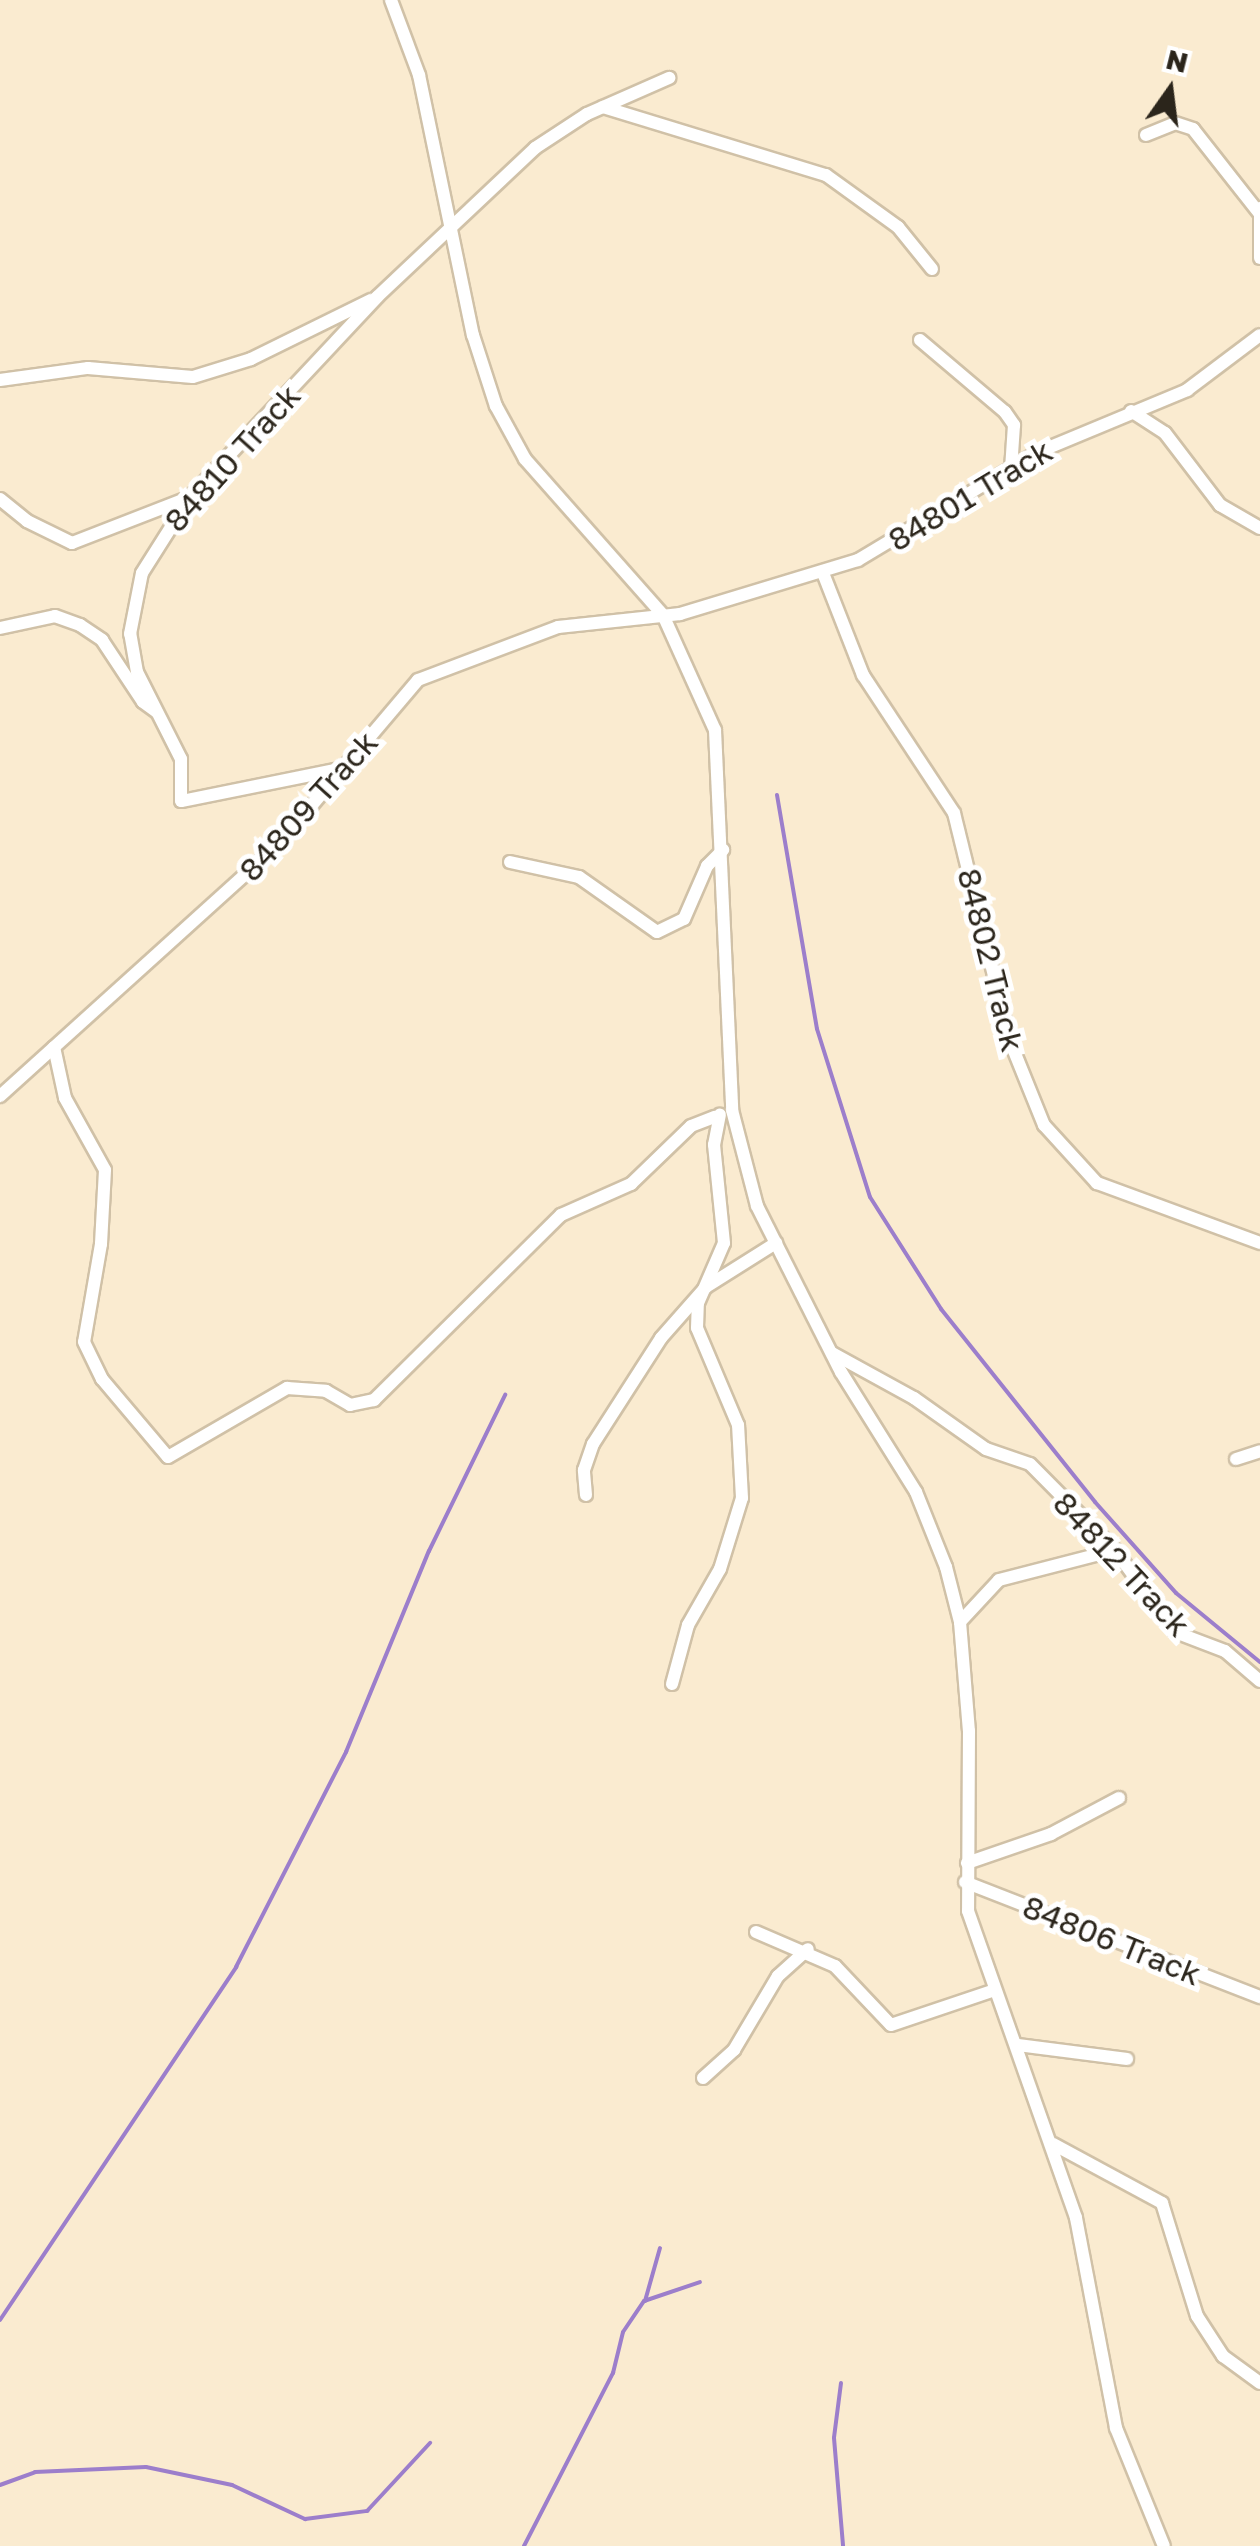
<!DOCTYPE html>
<html>
<head>
<meta charset="utf-8">
<style>
  body { margin:0 }
  #map { position:relative; width:1260px; height:2546px; overflow:hidden; background:#faebd0; font-family:"Golos Text",sans-serif }
  div>[style] { position:absolute }
  .stream>* { height:4px; margin:-2px; padding:0 2px; transform-origin:2px; border-radius:2px; background:#9c7ecb }
  .roads { filter:drop-shadow(2px 0 #d0c1a7) drop-shadow(-2px 0 #d0c1a7) drop-shadow(0 2px #d0c1a7) drop-shadow(0 -2px #d0c1a7) }
  .minor>* { height:12px; margin:-6px; padding:0 6px; transform-origin:6px; border-radius:6px; background:#fff }
  span { translate:-50% -50%; white-space:nowrap; text-align:center; line-height:1.15; -webkit-text-stroke:10px #fff; paint-order:stroke }
  .street-label { font-size:32px; color:#2b251b }
  .north { position:absolute; left:1120px; top:40px; width:100px; height:100px; -webkit-text-stroke:8px #fff; paint-order:stroke; rotate:14deg; font-size:28px; font-weight:700; line-height:40px; text-align:center; color:#2b251b }
  .north::after { content:''; display:block; margin:auto; width:35px; height:45px; background:#2b251b; clip-path:polygon(50% 0,100% 100%,50% 72%,0 100%) }
</style>
</head>
<body>
<div id="map">
  <div class="stream">
    <div style="left:777px;top:795px;width:237px;rotate:80.3deg"></div>
    <div style="left:817px;top:1029px;width:176px;rotate:72.5deg"></div>
    <div style="left:870px;top:1197px;width:133px;rotate:57.6deg"></div>
    <div style="left:941px;top:1309px;width:247px;rotate:51.4deg"></div>
    <div style="left:1095px;top:1502px;width:122px;rotate:48.3deg"></div>
    <div style="left:1176px;top:1593px;width:109px;rotate:39.4deg"></div>
    <div style="left:645px;top:2301px;width:55px;rotate:-74.2deg"></div>
    <div style="left:0;top:2320px;width:425px;rotate:-56.2deg"></div>
    <div style="left:236px;top:1967px;width:242px;rotate:-62.9deg"></div>
    <div style="left:346px;top:1752px;width:217px;rotate:-67.6deg"></div>
    <div style="left:429px;top:1551px;width:174px;rotate:-64deg"></div>
    <div style="left:841px;top:2383px;width:55px;rotate:97.3deg"></div>
    <div style="left:834px;top:2438px;width:108px;rotate:85.2deg"></div>
    <div style="left:0;top:2485px;width:37px;rotate:-20deg"></div>
    <div style="left:35px;top:2472px;width:111px;rotate:-2.6deg"></div>
    <div style="left:146px;top:2467px;width:88px;rotate:11.8deg"></div>
    <div style="left:232px;top:2485px;width:81px;rotate:25deg"></div>
    <div style="left:305px;top:2519px;width:63px;rotate:-7.4deg"></div>
    <div style="left:367px;top:2511px;width:93px;rotate:-47.2deg"></div>
    <div style="left:524px;top:2546px;width:195px;rotate:-62.8deg"></div>
    <div style="left:613px;top:2373px;width:42px;rotate:-76.3deg"></div>
    <div style="left:623px;top:2332px;width:37px;rotate:-56deg"></div>
    <div style="left:644px;top:2301px;width:59px;rotate:-18.7deg"></div>
  </div>
  <div class="roads">
    <div class="minor">
      <div style="left:391px;top:0;width:80px;rotate:69.5deg"></div>
      <div style="left:419px;top:75px;width:266px;rotate:78.3deg"></div>
      <div style="left:473px;top:335px;width:75px;rotate:72.1deg"></div>
      <div style="left:496px;top:406px;width:60px;rotate:61.3deg"></div>
      <div style="left:525px;top:459px;width:208px;rotate:48.5deg"></div>
      <div style="left:663px;top:615px;width:126px;rotate:65.7deg"></div>
      <div style="left:715px;top:730px;width:380px;rotate:87.4deg"></div>
      <div style="left:732px;top:1110px;width:99px;rotate:75.4deg"></div>
      <div style="left:757px;top:1206px;width:186px;rotate:63.2deg"></div>
      <div style="left:841px;top:1372px;width:142px;rotate:58deg"></div>
      <div style="left:916px;top:1492px;width:81px;rotate:68.2deg"></div>
      <div style="left:946px;top:1567px;width:57px;rotate:75.7deg"></div>
      <div style="left:960px;top:1622px;width:109px;rotate:85.3deg"></div>
      <div style="left:969px;top:1731px;width:180px;rotate:90.3deg"></div>
      <div style="left:968px;top:1911px;width:325px;rotate:70.6deg"></div>
      <div style="left:1076px;top:2218px;width:214px;rotate:79.2deg"></div>
      <div style="left:1116px;top:2428px;width:127px;rotate:67.9deg"></div>
      <div style="left:603px;top:107px;width:233px;rotate:17deg"></div>
      <div style="left:826px;top:175px;width:89px;rotate:35.8deg"></div>
      <div style="left:898px;top:227px;width:54px;rotate:51deg"></div>
      <div style="left:1146px;top:135px;width:31px;rotate:-22deg"></div>
      <div style="left:1175px;top:123px;width:19px;rotate:18deg"></div>
      <div style="left:1193px;top:129px;width:107px;rotate:51.8deg"></div>
      <div style="left:1260px;top:208px;width:50px;rotate:90deg"></div>
      <div style="left:920px;top:340px;width:111px;rotate:40.3deg"></div>
      <div style="left:1005px;top:412px;width:16px;rotate:55deg"></div>
      <div style="left:1014px;top:425px;width:44px;rotate:93.9deg"></div>
      <div style="left:0;top:380px;width:89px;rotate:-7.8deg"></div>
      <div style="left:88px;top:368px;width:105px;rotate:4.9deg"></div>
      <div style="left:193px;top:377px;width:61px;rotate:-17.2deg"></div>
      <div style="left:251px;top:359px;width:134px;rotate:-26.2deg"></div>
      <div style="left:1131px;top:411px;width:40px;rotate:32.9deg"></div>
      <div style="left:1165px;top:433px;width:91px;rotate:52.6deg"></div>
      <div style="left:1220px;top:505px;width:46px;rotate:29.9deg"></div>
      <div style="left:0;top:499px;width:35px;rotate:39deg"></div>
      <div style="left:27px;top:521px;width:50px;rotate:26.1deg"></div>
      <div style="left:72px;top:543px;width:124px;rotate:-21.2deg"></div>
      <div style="left:823px;top:573px;width:110px;rotate:68.6deg"></div>
      <div style="left:863px;top:675px;width:165px;rotate:56.6deg"></div>
      <div style="left:954px;top:813px;width:235px;rotate:76.2deg"></div>
      <div style="left:1010px;top:1041px;width:91px;rotate:68deg"></div>
      <div style="left:1044px;top:1125px;width:79px;rotate:47.6deg"></div>
      <div style="left:1097px;top:1183px;width:174px;rotate:20.2deg"></div>
      <div style="left:0;top:628px;width:56px;rotate:-12.3deg"></div>
      <div style="left:55px;top:616px;width:27px;rotate:20deg"></div>
      <div style="left:80px;top:625px;width:27px;rotate:34deg"></div>
      <div style="left:102px;top:640px;width:74px;rotate:56.5deg"></div>
      <div style="left:143px;top:702px;width:17px;rotate:36deg"></div>
      <div style="left:345px;top:768px;width:167px;rotate:168.6deg"></div>
      <div style="left:181px;top:801px;width:42px;rotate:-90deg"></div>
      <div style="left:181px;top:759px;width:97px;rotate:-116.8deg"></div>
      <div style="left:137px;top:672px;width:39px;rotate:-100deg"></div>
      <div style="left:130px;top:634px;width:62px;rotate:-78.9deg"></div>
      <div style="left:142px;top:573px;width:90px;rotate:-57.7deg"></div>
      <div style="left:190px;top:497px;width:274px;rotate:-46.9deg"></div>
      <div style="left:377px;top:297px;width:217px;rotate:-43.3deg"></div>
      <div style="left:535px;top:148px;width:62px;rotate:-33.2deg"></div>
      <div style="left:587px;top:114px;width:90px;rotate:-23.7deg"></div>
      <div style="left:510px;top:862px;width:71px;rotate:12.3deg"></div>
      <div style="left:579px;top:877px;width:95px;rotate:35.2deg"></div>
      <div style="left:657px;top:932px;width:30px;rotate:-26deg"></div>
      <div style="left:684px;top:919px;width:58px;rotate:-66.5deg"></div>
      <div style="left:707px;top:866px;width:23px;rotate:-45deg"></div>
      <div style="left:54px;top:1047px;width:52px;rotate:77.8deg"></div>
      <div style="left:65px;top:1098px;width:82px;rotate:60.9deg"></div>
      <div style="left:105px;top:1170px;width:74px;rotate:93.1deg"></div>
      <div style="left:101px;top:1244px;width:99px;rotate:99.8deg"></div>
      <div style="left:84px;top:1342px;width:41px;rotate:64.1deg"></div>
      <div style="left:102px;top:1379px;width:102px;rotate:49.8deg"></div>
      <div style="left:168px;top:1457px;width:138px;rotate:-30.1deg"></div>
      <div style="left:287px;top:1388px;width:39px;rotate:4deg"></div>
      <div style="left:326px;top:1391px;width:28px;rotate:30deg"></div>
      <div style="left:350px;top:1405px;width:25px;rotate:-12deg"></div>
      <div style="left:374px;top:1400px;width:263px;rotate:-44.7deg"></div>
      <div style="left:561px;top:1215px;width:77px;rotate:-23.9deg"></div>
      <div style="left:631px;top:1184px;width:83px;rotate:-44deg"></div>
      <div style="left:691px;top:1126px;width:26px;rotate:-21deg"></div>
      <div style="left:0;top:1096px;width:376px;rotate:-42.1deg"></div>
      <div style="left:279px;top:844px;width:215px;rotate:-49.7deg"></div>
      <div style="left:418px;top:680px;width:150px;rotate:-20.7deg"></div>
      <div style="left:558px;top:627px;width:123px;rotate:-6.1deg"></div>
      <div style="left:680px;top:614px;width:186px;rotate:-16.9deg"></div>
      <div style="left:858px;top:560px;width:208px;rotate:-31deg"></div>
      <div style="left:1036px;top:453px;width:164px;rotate:-22.6deg"></div>
      <div style="left:1187px;top:390px;width:91px;rotate:-37deg"></div>
      <div style="left:832px;top:1353px;width:94px;rotate:28.8deg"></div>
      <div style="left:914px;top:1398px;width:88px;rotate:35.3deg"></div>
      <div style="left:986px;top:1449px;width:46px;rotate:18.8deg"></div>
      <div style="left:1030px;top:1464px;width:121px;rotate:45.3deg"></div>
      <div style="left:1115px;top:1550px;width:102px;rotate:53.8deg"></div>
      <div style="left:1175px;top:1632px;width:53px;rotate:20.8deg"></div>
      <div style="left:1225px;top:1651px;width:46px;rotate:40.6deg"></div>
      <div style="left:1236px;top:1459px;width:25px;rotate:-18deg"></div>
      <div style="left:586px;top:1495px;width:25px;rotate:-95deg"></div>
      <div style="left:584px;top:1470px;width:28px;rotate:-71deg"></div>
      <div style="left:593px;top:1444px;width:126px;rotate:-57.3deg"></div>
      <div style="left:661px;top:1338px;width:68px;rotate:-48.6deg"></div>
      <div style="left:706px;top:1287px;width:83px;rotate:-32.2deg"></div>
      <div style="left:960px;top:1622px;width:57px;rotate:-47.1deg"></div>
      <div style="left:999px;top:1580px;width:120px;rotate:-14.5deg"></div>
      <div style="left:672px;top:1684px;width:61px;rotate:-74.8deg"></div>
      <div style="left:688px;top:1625px;width:64px;rotate:-60.3deg"></div>
      <div style="left:720px;top:1569px;width:74px;rotate:-72.8deg"></div>
      <div style="left:742px;top:1498px;width:73px;rotate:-93.1deg"></div>
      <div style="left:738px;top:1425px;width:105px;rotate:-112.9deg"></div>
      <div style="left:697px;top:1328px;width:25px;rotate:-88deg"></div>
      <div style="left:698px;top:1303px;width:65px;rotate:-66.6deg"></div>
      <div style="left:724px;top:1243px;width:99px;rotate:-95.8deg"></div>
      <div style="left:714px;top:1145px;width:31px;rotate:-79deg"></div>
      <div style="left:967px;top:1863px;width:89px;rotate:-19deg"></div>
      <div style="left:1051px;top:1834px;width:77px;rotate:-27.9deg"></div>
      <div style="left:965px;top:1882px;width:317px;rotate:21.3deg"></div>
      <div style="left:756px;top:1932px;width:86px;rotate:23.3deg"></div>
      <div style="left:835px;top:1966px;width:81px;rotate:46.5deg"></div>
      <div style="left:891px;top:2025px;width:110px;rotate:-18.6deg"></div>
      <div style="left:1018px;top:2045px;width:110px;rotate:7.3deg"></div>
      <div style="left:703px;top:2078px;width:42px;rotate:-42.1deg"></div>
      <div style="left:734px;top:2050px;width:86px;rotate:-59.3deg"></div>
      <div style="left:778px;top:1976px;width:40px;rotate:-42deg"></div>
      <div style="left:1053px;top:2144px;width:124px;rotate:28.4deg"></div>
      <div style="left:1162px;top:2203px;width:118px;rotate:72.8deg"></div>
      <div style="left:1197px;top:2316px;width:48px;rotate:57deg"></div>
      <div style="left:1223px;top:2356px;width:46px;rotate:36.1deg"></div>
    </div>
  </div>
  <div class="street-label">
    <span style="left:232px;top:458px;rotate:-48deg">84810 Track</span>
    <span style="left:970px;top:495px;rotate:-31deg">84801 Track</span>
    <span style="left:308px;top:806px;rotate:-48deg">84809 Track</span>
    <span style="left:991px;top:960px;rotate:76deg">84802 Track</span>
    <span style="left:1122px;top:1564px;rotate:47deg">84812 Track</span>
    <span style="left:1112px;top:1940px;rotate:22deg">84806 Track</span>
  </div>
  <div class="north">N</div>
</div>
</body>
</html>
